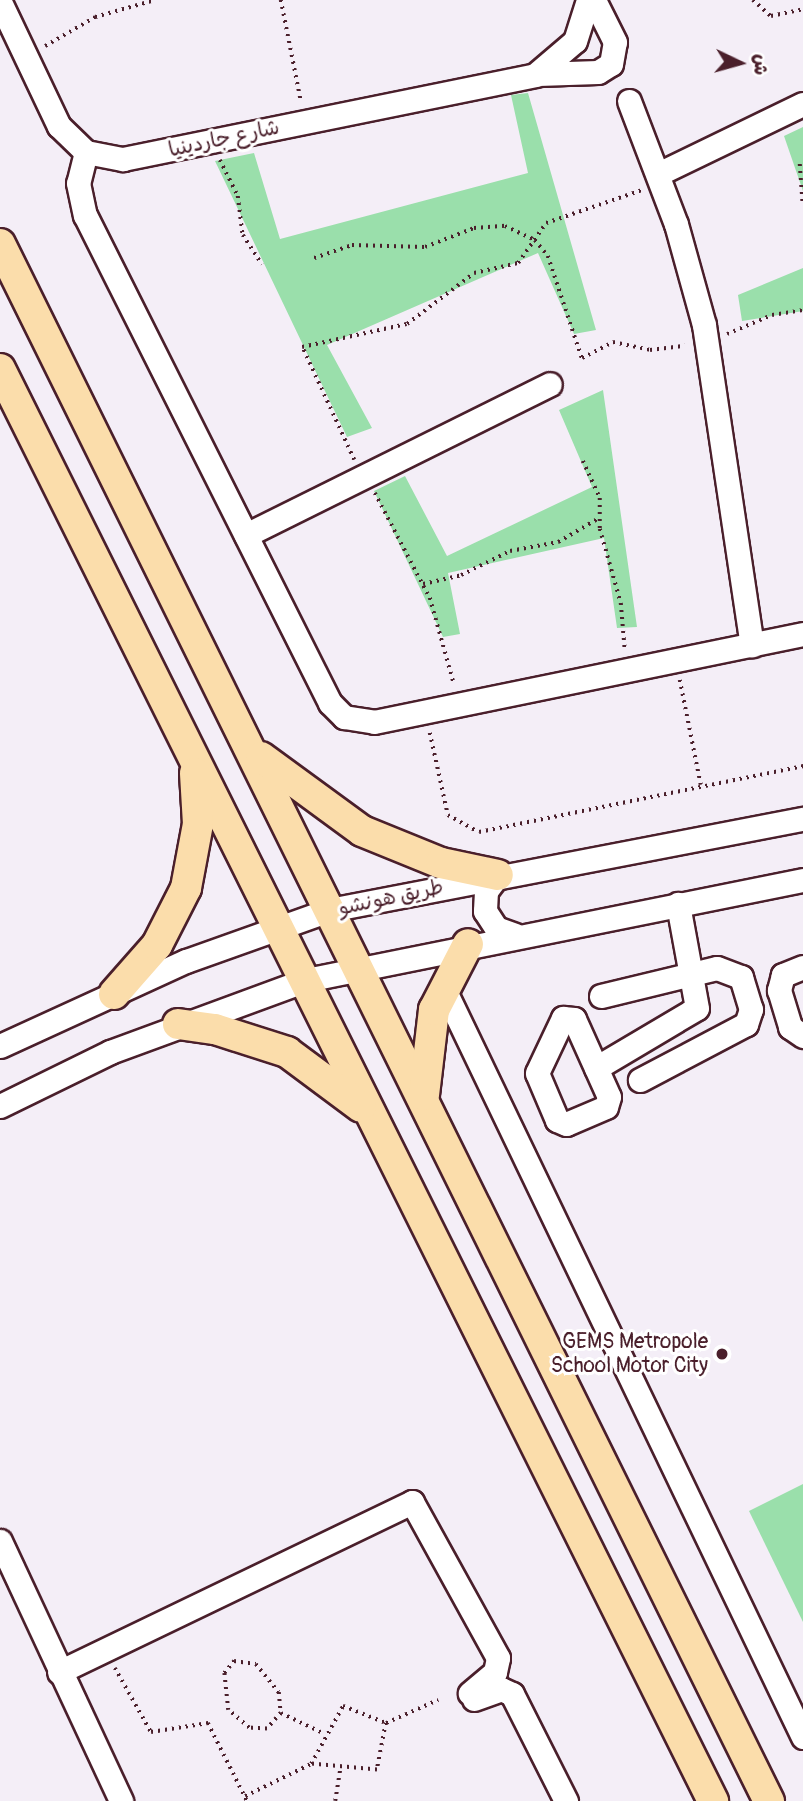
<!DOCTYPE html>
<html>
<head>
<meta charset="utf-8">
<style>
  body { margin:0 }
  #map { position:relative; width:803px; height:1801px; overflow:hidden; background:#f4eef7; font-family:Pangolin,"Playpen Sans Arabic",sans-serif }
  div>[style] { position:absolute }
  .green>* { inset:0; background:#9adfab }
  .path>* { height:3.5px; margin-top:-1.75px; transform-origin:0; background:repeating-linear-gradient(90deg,#4a1f2b 0 2px,transparent 0 7px) }
  .roads { filter:drop-shadow(2px 0 #4a1f2b) drop-shadow(-2px 0 #4a1f2b) drop-shadow(0 2px #4a1f2b) drop-shadow(0 -2px #4a1f2b) }
  .minor>* { height:23px; margin:-11.5px; padding:0 11.5px; transform-origin:11.5px; border-radius:11.5px; background:#fff }
  .major>* { height:30px; margin:-15px; padding:0 15px; transform-origin:15px; border-radius:15px; background:#fbddab }
  .dots>* { width:19px; height:19px; translate:-50% -50%; box-sizing:border-box; border:4px solid #fff; border-radius:50% }
  span { translate:-50% -50%; white-space:nowrap; text-align:center; line-height:1.15; -webkit-text-stroke:6px #fff; paint-order:stroke }
  .street-label { font-size:21px; color:#4a1f2b }
  .poi-label { font-size:21px; color:#4a1f2b }
  .right { translate:-100% -50%; text-align:right }
  .north { position:absolute; left:705px; top:28px; width:70px; height:70px; -webkit-text-stroke:5px #fff; paint-order:stroke; rotate:95deg; font-size:19px; font-weight:700; line-height:28px; text-align:center; color:#4a1f2b }
  .north::after { content:''; display:block; margin:auto; width:24px; height:32px; background:#4a1f2b; clip-path:polygon(50% 0,100% 100%,50% 72%,0 100%) }
</style>
</head>
<body>
<div id="map">
  <div class="green">
    <div style="clip-path:polygon(528px 93px,596px 330px,574px 334px,538px 253px,327px 345px,372px 428px,347px 437px,215px 161px,254px 153px,280px 239px,528px 173px,511px 95px)"></div>
    <div style="clip-path:polygon(803px 127px,803px 191px,784px 136px)"></div>
    <div style="clip-path:polygon(803px 268px,803px 311px,742px 321px,738px 295px)"></div>
    <div style="clip-path:polygon(603px 390px,637px 627px,617px 628px,604px 538px,448px 573px,460px 634px,443px 637px,374px 491px,405px 476px,447px 556px,592px 487px,559px 410px)"></div>
    <div style="clip-path:polygon(803px 1484px,803px 1622px,749px 1511px)"></div>
  </div>
  <div class="path">
    <div style="left:281px;top:0;width:103px;rotate:78.8deg"></div>
    <div style="left:753px;top:0;width:24px;rotate:42deg"></div>
    <div style="left:771px;top:16px;width:33px;rotate:-12deg"></div>
    <div style="left:45px;top:46px;width:58px;rotate:-30.1deg"></div>
    <div style="left:95px;top:17px;width:62px;rotate:-15.8deg"></div>
    <div style="left:220px;top:160px;width:40px;rotate:63.4deg"></div>
    <div style="left:238px;top:196px;width:39px;rotate:83deg"></div>
    <div style="left:243px;top:235px;width:35px;rotate:57deg"></div>
    <div style="left:800px;top:164px;width:42px;rotate:85.9deg"></div>
    <div style="left:314px;top:258px;width:40px;rotate:-18.9deg"></div>
    <div style="left:352px;top:245px;width:73px;rotate:1.6deg"></div>
    <div style="left:425px;top:247px;width:53px;rotate:-21.2deg"></div>
    <div style="left:474px;top:228px;width:31px;rotate:-4deg"></div>
    <div style="left:505px;top:226px;width:33px;rotate:25deg"></div>
    <div style="left:535px;top:240px;width:21px;rotate:51deg"></div>
    <div style="left:548px;top:256px;width:108px;rotate:71.6deg"></div>
    <div style="left:582px;top:358px;width:35px;rotate:-27deg"></div>
    <div style="left:613px;top:342px;width:38px;rotate:12deg"></div>
    <div style="left:650px;top:350px;width:35px;rotate:-7deg"></div>
    <div style="left:727px;top:334px;width:49px;rotate:-22.9deg"></div>
    <div style="left:772px;top:315px;width:31px;rotate:-9deg"></div>
    <div style="left:354px;top:460px;width:124px;rotate:-114.7deg"></div>
    <div style="left:302px;top:347px;width:107px;rotate:-12.4deg"></div>
    <div style="left:407px;top:324px;width:84px;rotate:-37.3deg"></div>
    <div style="left:474px;top:273px;width:45px;rotate:-12.8deg"></div>
    <div style="left:518px;top:263px;width:49px;rotate:-55deg"></div>
    <div style="left:546px;top:223px;width:102px;rotate:-19deg"></div>
    <div style="left:583px;top:461px;width:41px;rotate:65.3deg"></div>
    <div style="left:600px;top:498px;width:31px;rotate:90deg"></div>
    <div style="left:600px;top:529px;width:77px;rotate:74.2deg"></div>
    <div style="left:621px;top:603px;width:48px;rotate:85.2deg"></div>
    <div style="left:375px;top:493px;width:119px;rotate:62.4deg"></div>
    <div style="left:430px;top:598px;width:89px;rotate:74.4deg"></div>
    <div style="left:423px;top:584px;width:39px;rotate:-13deg"></div>
    <div style="left:461px;top:575px;width:55px;rotate:-26.1deg"></div>
    <div style="left:510px;top:551px;width:49px;rotate:-10.6deg"></div>
    <div style="left:558px;top:542px;width:48px;rotate:-30.3deg"></div>
    <div style="left:680px;top:680px;width:107px;rotate:78.7deg"></div>
    <div style="left:430px;top:733px;width:84px;rotate:77.6deg"></div>
    <div style="left:448px;top:815px;width:35px;rotate:29deg"></div>
    <div style="left:479px;top:832px;width:331px;rotate:-11.5deg"></div>
    <div style="left:234px;top:1661px;width:22px;rotate:8deg"></div>
    <div style="left:256px;top:1664px;width:36px;rotate:51deg"></div>
    <div style="left:279px;top:1692px;width:21px;rotate:85deg"></div>
    <div style="left:281px;top:1713px;width:21px;rotate:131deg"></div>
    <div style="left:267px;top:1729px;width:18px;rotate:-177deg"></div>
    <div style="left:249px;top:1728px;width:28px;rotate:-139deg"></div>
    <div style="left:228px;top:1710px;width:37px;rotate:-96deg"></div>
    <div style="left:224px;top:1673px;width:16px;rotate:-50deg"></div>
    <div style="left:115px;top:1668px;width:73px;rotate:60.6deg"></div>
    <div style="left:151px;top:1732px;width:58px;rotate:-9deg"></div>
    <div style="left:208px;top:1723px;width:87px;rotate:63.4deg"></div>
    <div style="left:343px;top:1706px;width:46px;rotate:21.6deg"></div>
    <div style="left:386px;top:1723px;width:48px;rotate:100.8deg"></div>
    <div style="left:377px;top:1770px;width:66px;rotate:-174.8deg"></div>
    <div style="left:311px;top:1764px;width:66px;rotate:-61.1deg"></div>
    <div style="left:281px;top:1713px;width:47px;rotate:25.5deg"></div>
    <div style="left:386px;top:1723px;width:57px;rotate:-23.9deg"></div>
    <div style="left:245px;top:1796px;width:73px;rotate:-25.9deg"></div>
    <div style="left:335px;top:1801px;width:32px;rotate:-81deg"></div>
  </div>
  <div class="roads">
    <div class="minor">
      <div style="left:0;top:2px;width:137px;rotate:64.6deg"></div>
      <div style="left:59px;top:126px;width:37px;rotate:44deg"></div>
      <div style="left:86px;top:152px;width:38px;rotate:11deg"></div>
      <div style="left:123px;top:159px;width:420px;rotate:-11.5deg"></div>
      <div style="left:535px;top:75px;width:52px;rotate:-40.4deg"></div>
      <div style="left:575px;top:41px;width:43px;rotate:-72.4deg"></div>
      <div style="left:538px;top:74px;width:60px;rotate:-1.9deg"></div>
      <div style="left:598px;top:72px;width:15px;rotate:-32deg"></div>
      <div style="left:611px;top:64px;width:22px;rotate:-80deg"></div>
      <div style="left:615px;top:42px;width:47px;rotate:-116.6deg"></div>
      <div style="left:629px;top:101px;width:132px;rotate:69.1deg"></div>
      <div style="left:676px;top:224px;width:105px;rotate:74.5deg"></div>
      <div style="left:704px;top:325px;width:324px;rotate:81.5deg"></div>
      <div style="left:86px;top:152px;width:32px;rotate:104deg"></div>
      <div style="left:78px;top:183px;width:33px;rotate:78deg"></div>
      <div style="left:85px;top:215px;width:546px;rotate:63.34deg"></div>
      <div style="left:330px;top:703px;width:20px;rotate:45deg"></div>
      <div style="left:344px;top:717px;width:30px;rotate:9deg"></div>
      <div style="left:374px;top:722px;width:438px;rotate:-11.6deg"></div>
      <div style="left:658px;top:174px;width:161px;rotate:-25.8deg"></div>
      <div style="left:246px;top:535px;width:339px;rotate:-26.4deg"></div>
      <div style="left:498px;top:875px;width:20px;rotate:127deg"></div>
      <div style="left:486px;top:891px;width:20px;rotate:93deg"></div>
      <div style="left:485px;top:911px;width:20px;rotate:57deg"></div>
      <div style="left:496px;top:928px;width:20px;rotate:20deg"></div>
      <div style="left:803px;top:967px;width:22px;rotate:158deg"></div>
      <div style="left:783px;top:975px;width:16px;rotate:105deg"></div>
      <div style="left:779px;top:990px;width:39px;rotate:73deg"></div>
      <div style="left:790px;top:1027px;width:16px;rotate:35deg"></div>
      <div style="left:443px;top:987px;width:832px;rotate:64.36deg"></div>
      <div style="left:601px;top:996px;width:119px;rotate:-13.6deg"></div>
      <div style="left:717px;top:968px;width:26px;rotate:21deg"></div>
      <div style="left:741px;top:977px;width:34px;rotate:73deg"></div>
      <div style="left:751px;top:1009px;width:16px;rotate:108deg"></div>
      <div style="left:746px;top:1024px;width:120px;rotate:152.2deg"></div>
      <div style="left:563px;top:1018px;width:11px;rotate:5deg"></div>
      <div style="left:574px;top:1019px;width:85px;rotate:65.8deg"></div>
      <div style="left:609px;top:1097px;width:10px;rotate:107deg"></div>
      <div style="left:606px;top:1107px;width:43px;rotate:157deg"></div>
      <div style="left:566px;top:1124px;width:10px;rotate:-156deg"></div>
      <div style="left:557px;top:1120px;width:51px;rotate:-113.1deg"></div>
      <div style="left:537px;top:1073px;width:61px;rotate:-64.7deg"></div>
      <div style="left:0;top:1046px;width:205px;rotate:-24.6deg"></div>
      <div style="left:186px;top:961px;width:152px;rotate:-19.6deg"></div>
      <div style="left:329px;top:910px;width:483px;rotate:-10.9deg"></div>
      <div style="left:596px;top:1068px;width:117px;rotate:-30.7deg"></div>
      <div style="left:697px;top:1008px;width:106px;rotate:-100.4deg"></div>
      <div style="left:0;top:1106px;width:123px;rotate:-26.1deg"></div>
      <div style="left:110px;top:1052px;width:209px;rotate:-20.2deg"></div>
      <div style="left:306px;top:980px;width:507px;rotate:-11.38deg"></div>
      <div style="left:0;top:1541px;width:287px;rotate:65deg"></div>
      <div style="left:59px;top:1672px;width:392px;rotate:-25.7deg"></div>
      <div style="left:412px;top:1502px;width:178px;rotate:61.1deg"></div>
      <div style="left:498px;top:1658px;width:14px;rotate:102deg"></div>
      <div style="left:495px;top:1672px;width:33px;rotate:140deg"></div>
      <div style="left:474px;top:1699px;width:29px;rotate:-20deg"></div>
      <div style="left:501px;top:1689px;width:12px;rotate:24deg"></div>
      <div style="left:512px;top:1694px;width:120px;rotate:63.2deg"></div>
    </div>
    <div class="major">
      <div style="left:0;top:244px;width:1737px;rotate:63.72deg"></div>
      <div style="left:0;top:369px;width:1600px;rotate:63.53deg"></div>
      <div style="left:261px;top:757px;width:125px;rotate:36.2deg"></div>
      <div style="left:362px;top:831px;width:85px;rotate:22.1deg"></div>
      <div style="left:441px;top:863px;width:58px;rotate:11.9deg"></div>
      <div style="left:114px;top:994px;width:65px;rotate:-48.7deg"></div>
      <div style="left:157px;top:945px;width:64px;rotate:-63deg"></div>
      <div style="left:186px;top:888px;width:65px;rotate:-79.4deg"></div>
      <div style="left:198px;top:824px;width:51px;rotate:-93.4deg"></div>
      <div style="left:178px;top:1024px;width:37px;rotate:8deg"></div>
      <div style="left:215px;top:1029px;width:76px;rotate:17.7deg"></div>
      <div style="left:287px;top:1052px;width:92px;rotate:36.6deg"></div>
      <div style="left:424px;top:1095px;width:86px;rotate:-83.3deg"></div>
      <div style="left:434px;top:1010px;width:74px;rotate:-62.7deg"></div>
    </div>
  </div>
  <div class="dots">
    <div style="left:722px;top:1354px;background:#4a1f2b"></div>
  </div>
  <div class="street-label">
    <span style="left:224px;top:139px;rotate:-12deg">شارع جاردينيا</span>
    <span style="left:391px;top:898px;rotate:-12deg">طريق هونشو</span>
  </div>
  <div class="poi-label">
    <span class="right" style="left:708px;top:1354px">GEMS Metropole<br>School Motor City</span>
  </div>
  <div class="north">ش</div>
</div>
</body>
</html>
